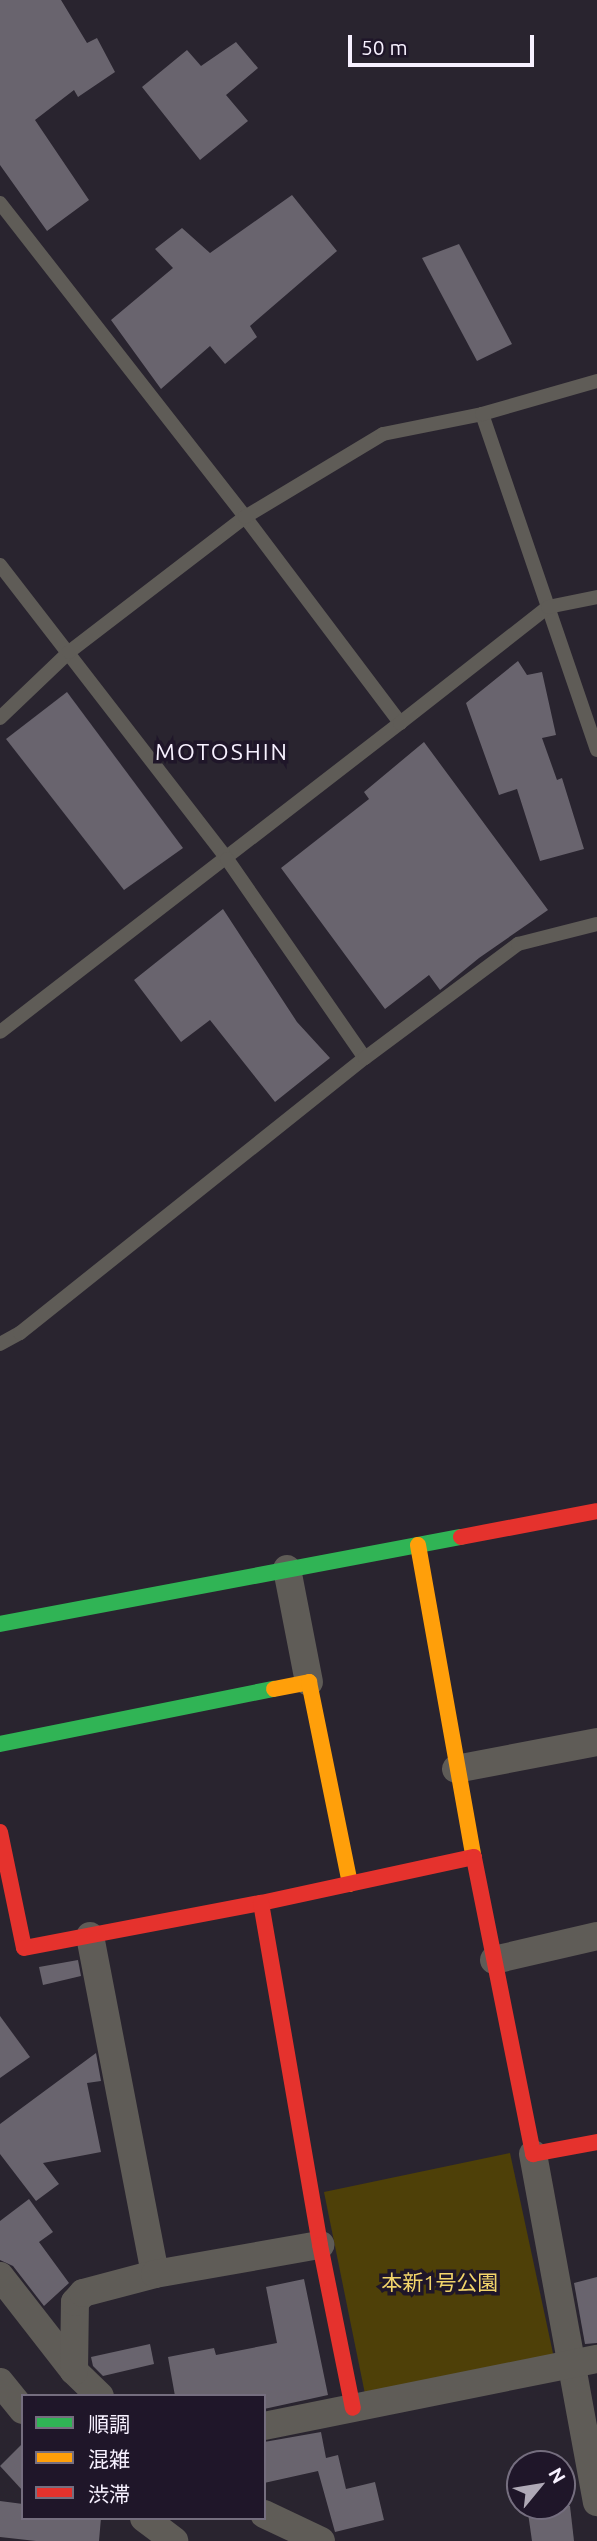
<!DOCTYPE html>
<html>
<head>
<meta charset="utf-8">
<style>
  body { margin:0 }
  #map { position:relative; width:597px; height:2541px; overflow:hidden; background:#29242f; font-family:Ubuntu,"Noto Sans JP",sans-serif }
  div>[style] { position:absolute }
  .green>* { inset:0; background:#4e4008 }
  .building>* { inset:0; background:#69646e }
  .lane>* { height:14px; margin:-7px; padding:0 7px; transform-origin:7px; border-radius:7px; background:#5f5c57 }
  .street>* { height:28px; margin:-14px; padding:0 14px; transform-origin:14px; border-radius:14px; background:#5f5c57 }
  .fast>* { height:16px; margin:-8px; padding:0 8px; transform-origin:8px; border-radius:8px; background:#30b455 }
  .slow>* { height:16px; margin:-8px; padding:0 8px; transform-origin:8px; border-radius:8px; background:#ff9f0a }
  .jam>* { height:16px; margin:-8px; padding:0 8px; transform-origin:8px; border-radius:8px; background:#e5322d }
  span { translate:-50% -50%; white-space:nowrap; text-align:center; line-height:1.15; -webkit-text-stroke:7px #1f1629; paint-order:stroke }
  .park-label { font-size:21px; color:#f2d46b }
  .neighbourhood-label { font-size:23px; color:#f7f1ff; letter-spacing:2px }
  .legend { position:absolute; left:21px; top:2394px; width:245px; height:126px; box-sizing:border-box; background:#1f1629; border:2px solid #756e7f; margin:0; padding:9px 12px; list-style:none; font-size:21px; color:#f7f1ff }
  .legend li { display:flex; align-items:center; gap:14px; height:35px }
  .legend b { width:35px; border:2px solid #756e7f }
  .north { position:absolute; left:506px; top:2450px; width:70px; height:70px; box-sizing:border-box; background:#1f1629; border:2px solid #756e7f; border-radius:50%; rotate:60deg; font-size:19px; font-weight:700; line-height:28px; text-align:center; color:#f7f1ff }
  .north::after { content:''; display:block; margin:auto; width:24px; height:32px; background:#afa9b6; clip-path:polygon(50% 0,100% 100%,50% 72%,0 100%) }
  .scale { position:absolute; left:348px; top:35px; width:186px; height:32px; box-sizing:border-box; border:4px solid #f7f1ff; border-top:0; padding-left:9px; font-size:21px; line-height:24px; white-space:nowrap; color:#f7f1ff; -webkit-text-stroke:5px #1f1629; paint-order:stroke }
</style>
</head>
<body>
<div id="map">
  <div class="green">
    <div style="clip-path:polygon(510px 2153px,554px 2358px,365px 2394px,324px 2192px)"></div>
  </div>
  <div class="building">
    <div style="clip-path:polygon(0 0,61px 0,87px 43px,97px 38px,115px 72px,78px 97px,74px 90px,35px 120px,89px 200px,47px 231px,0 165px)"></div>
    <div style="clip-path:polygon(236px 42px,258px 68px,226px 95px,248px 121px,200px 160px,142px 87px,187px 50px,201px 66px)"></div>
    <div style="clip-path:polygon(292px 195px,337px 251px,250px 326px,257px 337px,225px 364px,210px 346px,161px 389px,111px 320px,173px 268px,155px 249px,182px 228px,210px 253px)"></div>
    <div style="clip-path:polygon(459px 244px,512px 344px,477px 361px,422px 258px)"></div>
    <div style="clip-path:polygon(518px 661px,527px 675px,542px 672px,556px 735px,542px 738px,557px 780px,562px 778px,584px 849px,540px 861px,517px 789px,499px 795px,466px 703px)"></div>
    <div style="clip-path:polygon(67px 692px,183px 848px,124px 890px,6px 739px)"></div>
    <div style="clip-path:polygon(424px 742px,548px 910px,479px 958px,440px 990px,429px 975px,385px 1009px,281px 868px,369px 799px,364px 792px)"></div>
    <div style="clip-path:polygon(223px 909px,297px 1022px,330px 1058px,275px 1102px,210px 1020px,181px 1042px,134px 980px)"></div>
    <div style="clip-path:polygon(78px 1960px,81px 1976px,43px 1985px,39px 1967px)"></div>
    <div style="clip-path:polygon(0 2016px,30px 2057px,0 2078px)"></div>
    <div style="clip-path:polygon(96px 2053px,101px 2081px,87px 2083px,101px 2152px,43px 2163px,59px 2184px,36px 2201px,0 2154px,0 2124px)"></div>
    <div style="clip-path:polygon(29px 2199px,53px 2232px,39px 2242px,69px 2283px,44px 2306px,13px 2266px,0 2260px,0 2221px)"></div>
    <div style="clip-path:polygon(597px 2277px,597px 2343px,585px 2344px,574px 2283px)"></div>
    <div style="clip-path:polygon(304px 2279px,328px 2395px,264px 2409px,264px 2396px,175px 2396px,168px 2357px,214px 2348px,216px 2355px,277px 2343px,266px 2287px)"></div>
    <div style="clip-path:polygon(150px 2344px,154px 2364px,103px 2376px,93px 2366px,91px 2357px)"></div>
    <div style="clip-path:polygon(321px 2432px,326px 2458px,338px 2455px,346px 2489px,375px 2482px,384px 2520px,335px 2532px,318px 2471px,264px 2483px,264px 2442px)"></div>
    <div style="clip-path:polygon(23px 2443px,23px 2491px,0 2466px)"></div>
    <div style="clip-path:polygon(0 2501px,23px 2504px,23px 2518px,101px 2518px,99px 2541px,36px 2541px,0 2537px)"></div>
    <div style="clip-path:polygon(527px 2506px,570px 2506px,574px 2541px,532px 2541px)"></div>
  </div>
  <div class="lane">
    <div style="left:0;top:203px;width:398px;rotate:52deg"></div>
    <div style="left:245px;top:517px;width:258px;rotate:53deg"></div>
    <div style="left:400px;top:723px;width:505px;rotate:142.31deg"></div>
    <div style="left:482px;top:414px;width:355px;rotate:71.1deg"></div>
    <div style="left:0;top:565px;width:371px;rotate:52.3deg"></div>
    <div style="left:227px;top:859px;width:242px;rotate:55.3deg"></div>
    <div style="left:0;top:718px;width:95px;rotate:-43.7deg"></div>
    <div style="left:69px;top:652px;width:222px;rotate:-37.5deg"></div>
    <div style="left:245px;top:517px;width:161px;rotate:-31deg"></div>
    <div style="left:383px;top:434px;width:101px;rotate:-11.4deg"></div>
    <div style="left:482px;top:414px;width:120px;rotate:-16deg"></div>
    <div style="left:400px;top:723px;width:188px;rotate:-38.1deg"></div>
    <div style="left:548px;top:607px;width:50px;rotate:-11.5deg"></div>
    <div style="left:0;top:1344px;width:23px;rotate:-29deg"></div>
    <div style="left:20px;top:1333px;width:441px;rotate:-38.6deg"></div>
    <div style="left:365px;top:1058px;width:191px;rotate:-36.7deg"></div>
    <div style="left:518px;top:944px;width:81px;rotate:-14.2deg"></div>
  </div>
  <div class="street">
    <div style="left:287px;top:1569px;width:115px;rotate:79deg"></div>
    <div style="left:456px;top:1769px;width:144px;rotate:-10.8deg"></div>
    <div style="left:90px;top:1936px;width:344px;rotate:79.1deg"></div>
    <div style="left:494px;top:1960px;width:106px;rotate:-13.1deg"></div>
    <div style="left:533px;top:2154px;width:354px;rotate:79.6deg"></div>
    <div style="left:0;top:2276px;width:120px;rotate:52.1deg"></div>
    <div style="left:74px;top:2371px;width:36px;rotate:44deg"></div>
    <div style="left:74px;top:2371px;width:69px;rotate:-89.2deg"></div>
    <div style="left:75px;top:2302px;width:12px;rotate:-48deg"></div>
    <div style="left:83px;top:2293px;width:74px;rotate:-14.8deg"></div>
    <div style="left:155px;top:2274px;width:168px;rotate:-10deg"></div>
    <div style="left:0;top:2382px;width:36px;rotate:51deg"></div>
    <div style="left:264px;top:2426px;width:340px;rotate:-11.4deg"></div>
    <div style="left:264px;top:2514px;width:63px;rotate:25.3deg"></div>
    <div style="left:144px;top:2518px;width:38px;rotate:37deg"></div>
  </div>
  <div class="fast">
    <div style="left:0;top:1624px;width:469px;rotate:-10.7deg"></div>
    <div style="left:0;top:1744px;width:279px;rotate:-11.4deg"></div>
  </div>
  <div class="slow">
    <div style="left:418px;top:1545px;width:318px;rotate:79.9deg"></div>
    <div style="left:274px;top:1689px;width:36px;rotate:-11deg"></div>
    <div style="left:309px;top:1682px;width:206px;rotate:78.5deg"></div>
  </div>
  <div class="jam">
    <div style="left:461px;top:1537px;width:138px;rotate:-10.8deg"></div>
    <div style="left:0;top:1832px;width:118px;rotate:78.3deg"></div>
    <div style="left:24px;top:1948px;width:241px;rotate:-10.8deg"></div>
    <div style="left:261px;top:1903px;width:218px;rotate:-12.2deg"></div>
    <div style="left:474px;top:1858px;width:302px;rotate:78.7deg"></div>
    <div style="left:533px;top:2154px;width:65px;rotate:-10.6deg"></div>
    <div style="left:261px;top:1903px;width:347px;rotate:80.2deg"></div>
    <div style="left:320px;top:2245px;width:166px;rotate:78.6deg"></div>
  </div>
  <div class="park-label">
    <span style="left:440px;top:2282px">本新1号公園</span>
  </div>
  <div class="neighbourhood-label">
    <span style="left:222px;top:752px">MOTOSHIN</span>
  </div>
  <ul class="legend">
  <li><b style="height:9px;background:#30b455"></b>順調</li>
  <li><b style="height:9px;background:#ff9f0a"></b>混雑</li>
  <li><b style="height:9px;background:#e5322d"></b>渋滞</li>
  </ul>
  <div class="north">N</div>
  <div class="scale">50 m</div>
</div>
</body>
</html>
